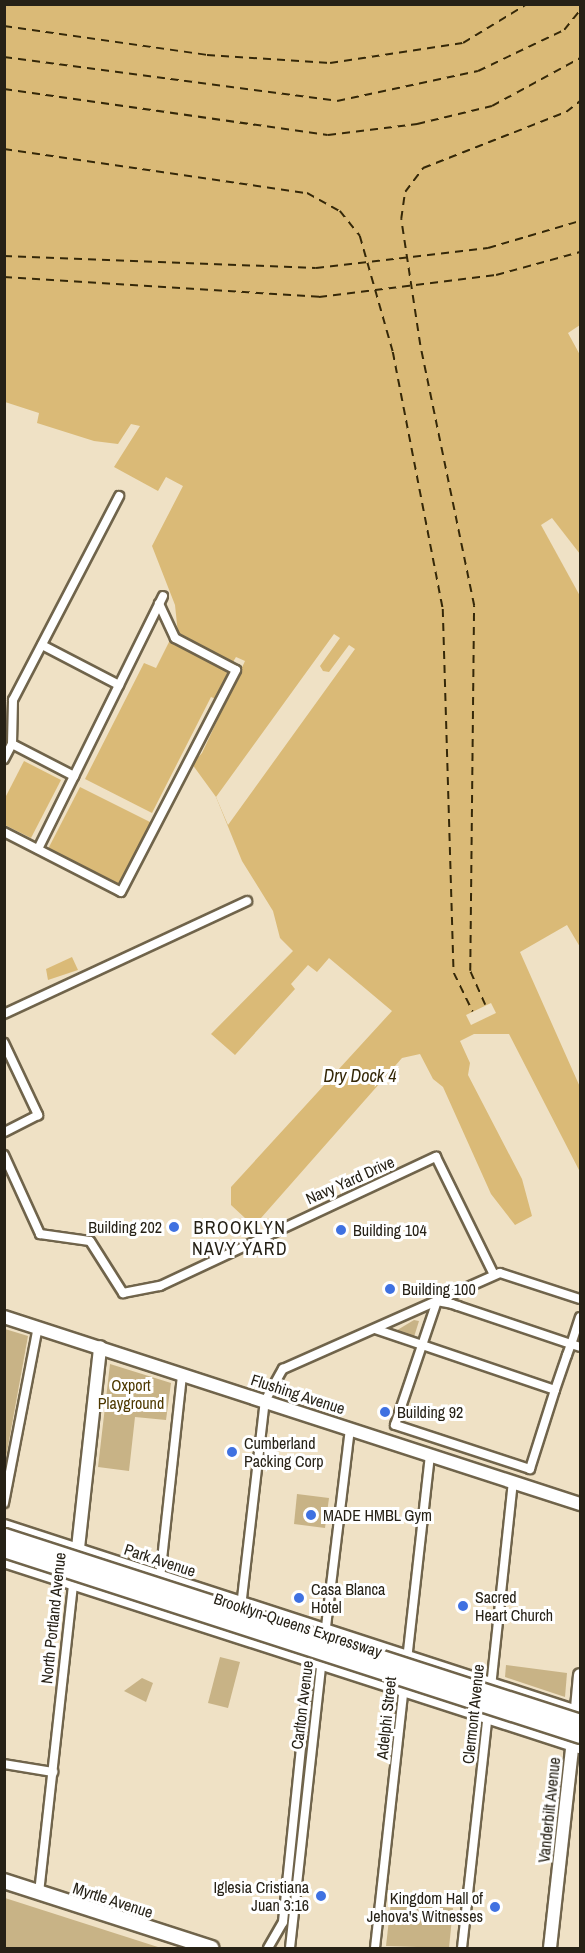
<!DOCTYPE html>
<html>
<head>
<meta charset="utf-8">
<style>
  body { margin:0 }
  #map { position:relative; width:585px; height:1953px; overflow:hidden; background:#efe1c5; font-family:"Archivo Narrow",sans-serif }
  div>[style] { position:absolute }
  .green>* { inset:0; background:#c8b386 }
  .water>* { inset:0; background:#daba77 }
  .pier>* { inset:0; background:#efe1c5 }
  .ferry>* { height:1.5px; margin-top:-0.75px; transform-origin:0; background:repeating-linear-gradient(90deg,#352808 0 8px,transparent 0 14px) }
  .roads { filter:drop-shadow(2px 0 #70644b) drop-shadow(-2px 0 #70644b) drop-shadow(0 2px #70644b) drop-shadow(0 -2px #70644b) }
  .street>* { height:8px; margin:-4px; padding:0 4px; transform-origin:4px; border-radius:4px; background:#fff }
  .secondary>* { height:12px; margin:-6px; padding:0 6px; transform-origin:6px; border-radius:6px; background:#fff }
  .primary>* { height:14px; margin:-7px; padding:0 7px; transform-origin:7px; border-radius:7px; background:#fff }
  .bridges { filter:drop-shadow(2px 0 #70644b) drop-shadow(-2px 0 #70644b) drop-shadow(0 2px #70644b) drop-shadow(0 -2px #70644b) }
  .highway-bridge>* { height:15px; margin:-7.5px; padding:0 7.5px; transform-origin:7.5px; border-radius:7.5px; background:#fff }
  .dots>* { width:16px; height:16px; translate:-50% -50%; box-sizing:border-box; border:3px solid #fff; border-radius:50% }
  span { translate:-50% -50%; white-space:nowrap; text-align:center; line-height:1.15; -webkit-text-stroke:6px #fff; paint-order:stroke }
  .street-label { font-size:16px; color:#262116 }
  .poi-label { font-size:16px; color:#262116 }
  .right { translate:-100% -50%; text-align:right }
  .left { translate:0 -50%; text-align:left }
  .park-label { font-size:16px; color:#4e3900 }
  .water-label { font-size:18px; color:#352808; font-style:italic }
  .neighbourhood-label { font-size:18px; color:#262116; letter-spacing:1.5px }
  .frame { position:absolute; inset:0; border:6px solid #262116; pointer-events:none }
</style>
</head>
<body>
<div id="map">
  <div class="green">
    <div style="clip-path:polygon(414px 1320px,419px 1321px,414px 1337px,394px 1332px)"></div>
    <div style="clip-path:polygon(5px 1329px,28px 1336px,5px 1463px,4px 1329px)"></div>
    <div style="clip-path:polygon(110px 1364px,171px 1383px,166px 1420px,135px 1417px,129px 1471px,98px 1467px)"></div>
    <div style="clip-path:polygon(297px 1494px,329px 1498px,325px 1528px,294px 1524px)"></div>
    <div style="clip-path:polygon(220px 1657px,240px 1662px,228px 1708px,208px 1703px)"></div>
    <div style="clip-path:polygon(506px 1665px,567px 1673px,565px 1697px,505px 1677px)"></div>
    <div style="clip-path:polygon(142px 1678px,153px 1683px,146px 1702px,124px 1691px)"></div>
    <div style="clip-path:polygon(5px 1898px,161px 1948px,5px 1948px)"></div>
    <div style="clip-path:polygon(391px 1902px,453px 1908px,449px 1948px,386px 1946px)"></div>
  </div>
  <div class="water">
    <div style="clip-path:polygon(5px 5px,580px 5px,580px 325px,568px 333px,580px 355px,580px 947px,567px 925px,520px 952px,580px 1087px,580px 1172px,509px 1034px,474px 1034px,460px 1041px,470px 1063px,468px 1075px,522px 1179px,532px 1216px,515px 1225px,491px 1194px,443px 1087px,433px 1079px,420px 1054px,402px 1058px,261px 1218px,245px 1218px,231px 1205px,231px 1187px,392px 1011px,329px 958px,317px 972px,308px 965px,291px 984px,295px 989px,235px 1055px,211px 1034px,293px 951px,280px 938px,273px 911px,242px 861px,216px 797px,192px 764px,202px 753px,245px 661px,236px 657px,233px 662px,178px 634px,175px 605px,152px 546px,183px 486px,166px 477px,158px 491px,114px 467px,140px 426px,131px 424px,118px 444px,94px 441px,37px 423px,39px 413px,5px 402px)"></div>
    <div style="clip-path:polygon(170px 640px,230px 671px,216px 699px,211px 697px,152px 813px,85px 779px,144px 663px,156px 668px)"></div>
    <div style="clip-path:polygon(24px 761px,61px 780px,31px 838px,5px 825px,5px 798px)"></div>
    <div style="clip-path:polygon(80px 787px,152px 823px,120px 885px,48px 849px)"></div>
    <div style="clip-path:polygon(72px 957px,78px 970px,48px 980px,46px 969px)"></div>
  </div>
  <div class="pier">
    <div style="clip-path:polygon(552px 518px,580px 554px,580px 596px,541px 525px)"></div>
    <div style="clip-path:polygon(334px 634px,340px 638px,320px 666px,323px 671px,329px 672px,349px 645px,355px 649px,228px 825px,216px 797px)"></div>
    <div style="clip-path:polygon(491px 1003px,496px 1013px,471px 1025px,466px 1015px)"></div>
  </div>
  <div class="ferry">
    <div style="left:365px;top:4px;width:88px"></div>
    <div style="left:4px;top:26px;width:205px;rotate:8.1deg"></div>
    <div style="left:207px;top:55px;width:123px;rotate:3.7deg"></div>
    <div style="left:330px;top:63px;width:134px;rotate:-8.6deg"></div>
    <div style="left:463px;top:43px;width:75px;rotate:-31.4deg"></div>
    <div style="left:4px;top:57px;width:336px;rotate:7.5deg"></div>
    <div style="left:337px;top:101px;width:144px;rotate:-12deg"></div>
    <div style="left:478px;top:71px;width:95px;rotate:-25.5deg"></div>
    <div style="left:564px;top:30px;width:26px;rotate:-51deg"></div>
    <div style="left:4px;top:89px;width:327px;rotate:8.1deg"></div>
    <div style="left:328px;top:135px;width:90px;rotate:-7deg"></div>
    <div style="left:417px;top:124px;width:77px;rotate:-13.5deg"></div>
    <div style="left:492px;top:106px;width:100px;rotate:-28.6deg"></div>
    <div style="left:4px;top:149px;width:306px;rotate:8.3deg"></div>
    <div style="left:307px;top:193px;width:38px;rotate:29deg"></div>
    <div style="left:340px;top:211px;width:32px;rotate:51deg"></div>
    <div style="left:360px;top:236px;width:121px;rotate:74.1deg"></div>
    <div style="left:393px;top:352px;width:262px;rotate:79deg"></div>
    <div style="left:443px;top:609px;width:364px;rotate:88.3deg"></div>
    <div style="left:454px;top:973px;width:43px;rotate:64deg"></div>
    <div style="left:4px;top:256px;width:312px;rotate:2.2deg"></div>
    <div style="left:316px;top:268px;width:173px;rotate:-6.6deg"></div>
    <div style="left:488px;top:248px;width:96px;rotate:-16.4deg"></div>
    <div style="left:4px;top:277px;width:316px;rotate:3.6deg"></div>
    <div style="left:319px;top:297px;width:178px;rotate:-7.1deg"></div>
    <div style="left:496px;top:275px;width:87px;rotate:-15.3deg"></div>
    <div style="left:485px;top:1005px;width:37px;rotate:-114deg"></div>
    <div style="left:470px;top:971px;width:365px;rotate:-89.4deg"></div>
    <div style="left:474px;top:606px;width:267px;rotate:-101.7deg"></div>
    <div style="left:420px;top:345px;width:127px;rotate:-98.6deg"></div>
    <div style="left:401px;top:219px;width:27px;rotate:-82deg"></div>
    <div style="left:405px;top:192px;width:30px;rotate:-53deg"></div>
    <div style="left:423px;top:168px;width:154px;rotate:-21.4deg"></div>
    <div style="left:566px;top:112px;width:18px;rotate:-38deg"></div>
  </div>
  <div class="roads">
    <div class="street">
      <div style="left:42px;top:645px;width:87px;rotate:27.5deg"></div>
      <div style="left:12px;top:744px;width:70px;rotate:27.3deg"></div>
      <div style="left:4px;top:759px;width:17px;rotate:-62deg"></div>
      <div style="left:12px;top:744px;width:44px;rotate:-88.7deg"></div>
      <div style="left:13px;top:700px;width:230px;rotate:-62.5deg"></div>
      <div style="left:4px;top:832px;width:131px;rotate:27.1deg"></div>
      <div style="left:121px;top:892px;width:250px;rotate:-62.6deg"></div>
      <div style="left:236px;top:670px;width:69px;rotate:-152.3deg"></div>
      <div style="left:175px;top:638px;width:38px;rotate:-115deg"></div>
      <div style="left:38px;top:849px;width:282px;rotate:-63.7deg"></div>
      <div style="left:4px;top:1014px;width:268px;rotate:-24.9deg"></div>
      <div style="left:4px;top:1043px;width:80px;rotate:64.7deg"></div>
      <div style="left:38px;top:1115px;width:38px;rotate:153deg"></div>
      <div style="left:4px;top:1155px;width:87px;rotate:65.5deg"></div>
      <div style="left:40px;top:1234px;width:50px;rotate:8deg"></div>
      <div style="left:90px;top:1241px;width:62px;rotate:57.6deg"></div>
      <div style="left:123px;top:1293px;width:38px;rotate:-11deg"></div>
      <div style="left:160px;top:1286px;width:305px;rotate:-25.1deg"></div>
      <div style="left:436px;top:1157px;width:131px;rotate:63.8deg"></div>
      <div style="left:580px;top:1317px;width:28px;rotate:108deg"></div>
      <div style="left:571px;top:1344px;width:12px;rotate:110deg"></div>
      <div style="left:567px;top:1355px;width:37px;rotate:109deg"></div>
      <div style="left:555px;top:1390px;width:83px;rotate:107.6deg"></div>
      <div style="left:530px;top:1469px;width:142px;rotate:-161.9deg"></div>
      <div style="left:395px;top:1425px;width:131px;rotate:-71.3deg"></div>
      <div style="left:437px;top:1301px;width:15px;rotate:11deg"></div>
      <div style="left:452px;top:1304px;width:6px;rotate:18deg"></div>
      <div style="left:458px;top:1306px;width:119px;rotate:18.6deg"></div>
      <div style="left:571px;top:1344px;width:9px;rotate:18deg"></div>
      <div style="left:375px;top:1329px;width:190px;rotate:18.7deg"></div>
      <div style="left:4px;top:1503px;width:179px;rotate:-79.1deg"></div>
      <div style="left:160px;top:1578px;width:205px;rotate:-83.8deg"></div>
      <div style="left:241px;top:1607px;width:207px;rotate:-83.4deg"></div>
      <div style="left:265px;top:1401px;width:37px;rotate:-61deg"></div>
      <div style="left:283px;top:1369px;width:237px;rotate:-23.9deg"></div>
      <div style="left:500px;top:1273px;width:84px;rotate:18deg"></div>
      <div style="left:325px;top:1635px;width:208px;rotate:-83.1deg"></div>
      <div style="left:407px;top:1660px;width:206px;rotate:-83.6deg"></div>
      <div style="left:491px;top:1687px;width:206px;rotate:-83.9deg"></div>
      <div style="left:4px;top:1764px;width:50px;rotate:9.3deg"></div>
      <div style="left:39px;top:1893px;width:310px;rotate:-83.7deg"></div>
      <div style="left:268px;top:1948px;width:30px;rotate:-60deg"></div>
      <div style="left:283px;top:1922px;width:263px;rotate:-84.1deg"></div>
      <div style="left:290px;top:1948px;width:290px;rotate:-83.7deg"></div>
      <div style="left:375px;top:1948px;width:265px;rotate:-83.7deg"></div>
      <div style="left:462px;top:1948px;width:237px;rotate:-83.7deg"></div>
    </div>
    <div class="secondary">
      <div style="left:4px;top:1317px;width:606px;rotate:17.99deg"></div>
      <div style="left:4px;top:1526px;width:606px;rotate:17.99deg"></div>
      <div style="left:77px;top:1557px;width:211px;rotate:-83.7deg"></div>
      <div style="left:4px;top:1561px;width:605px;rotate:17.9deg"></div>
      <div style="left:576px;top:1719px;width:44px;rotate:-84.8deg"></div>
      <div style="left:550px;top:1948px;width:210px;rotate:-83.7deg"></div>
    </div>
    <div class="primary">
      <div style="left:4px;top:1881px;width:218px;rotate:17.9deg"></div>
    </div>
  </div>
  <div class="bridges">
    <div class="highway-bridge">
      <div style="left:4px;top:1536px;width:605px;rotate:17.9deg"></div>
      <div style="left:4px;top:1549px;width:605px;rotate:17.9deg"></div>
    </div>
  </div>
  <div class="dots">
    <div style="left:174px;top:1227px;background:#3f71e1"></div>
    <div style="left:341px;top:1230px;background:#3f71e1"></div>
    <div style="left:390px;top:1289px;background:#3f71e1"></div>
    <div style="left:385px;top:1412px;background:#3f71e1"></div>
    <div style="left:232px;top:1452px;background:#3f71e1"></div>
    <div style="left:311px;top:1515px;background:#3f71e1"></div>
    <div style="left:299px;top:1598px;background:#3f71e1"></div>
    <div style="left:463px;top:1606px;background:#3f71e1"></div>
    <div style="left:321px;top:1896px;background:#3f71e1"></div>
    <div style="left:495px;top:1907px;background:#3f71e1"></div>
  </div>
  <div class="street-label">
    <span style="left:350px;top:1180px;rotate:-24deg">Navy Yard Drive</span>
    <span style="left:298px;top:1394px;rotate:18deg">Flushing Avenue</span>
    <span style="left:160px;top:1560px;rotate:18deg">Park Avenue</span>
    <span style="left:53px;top:1618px;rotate:-84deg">North Portland Avenue</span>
    <span style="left:298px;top:1625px;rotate:18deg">Brooklyn-Queens Expressway</span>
    <span style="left:302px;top:1705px;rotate:-83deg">Carlton Avenue</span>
    <span style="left:473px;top:1714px;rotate:-84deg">Clermont Avenue</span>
    <span style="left:386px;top:1718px;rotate:-84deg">Adelphi Street</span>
    <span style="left:549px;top:1810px;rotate:-84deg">Vanderbilt Avenue</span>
    <span style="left:113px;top:1900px;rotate:18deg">Myrtle Avenue</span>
  </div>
  <div class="poi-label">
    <span class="right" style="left:162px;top:1227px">Building 202</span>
    <span class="left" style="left:353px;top:1230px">Building 104</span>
    <span class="left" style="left:402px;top:1289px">Building 100</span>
    <span class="left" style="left:397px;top:1412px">Building 92</span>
    <span class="left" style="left:244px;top:1452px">Cumberland<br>Packing Corp</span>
    <span class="left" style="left:323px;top:1515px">MADE HMBL Gym</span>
    <span class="left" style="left:311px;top:1598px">Casa Blanca<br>Hotel</span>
    <span class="left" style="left:475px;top:1606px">Sacred<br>Heart Church</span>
    <span class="right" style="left:309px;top:1896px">Iglesia Cristiana<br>Juan 3:16</span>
    <span class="right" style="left:483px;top:1907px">Kingdom Hall of<br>Jehova's Witnesses</span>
  </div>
  <div class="park-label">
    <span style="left:131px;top:1394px">Oxport<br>Playground</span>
  </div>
  <div class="water-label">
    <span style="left:360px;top:1076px">Dry Dock 4</span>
  </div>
  <div class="neighbourhood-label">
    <span style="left:240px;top:1239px">BROOKLYN<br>NAVY YARD</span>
  </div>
  <div class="frame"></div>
</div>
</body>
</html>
